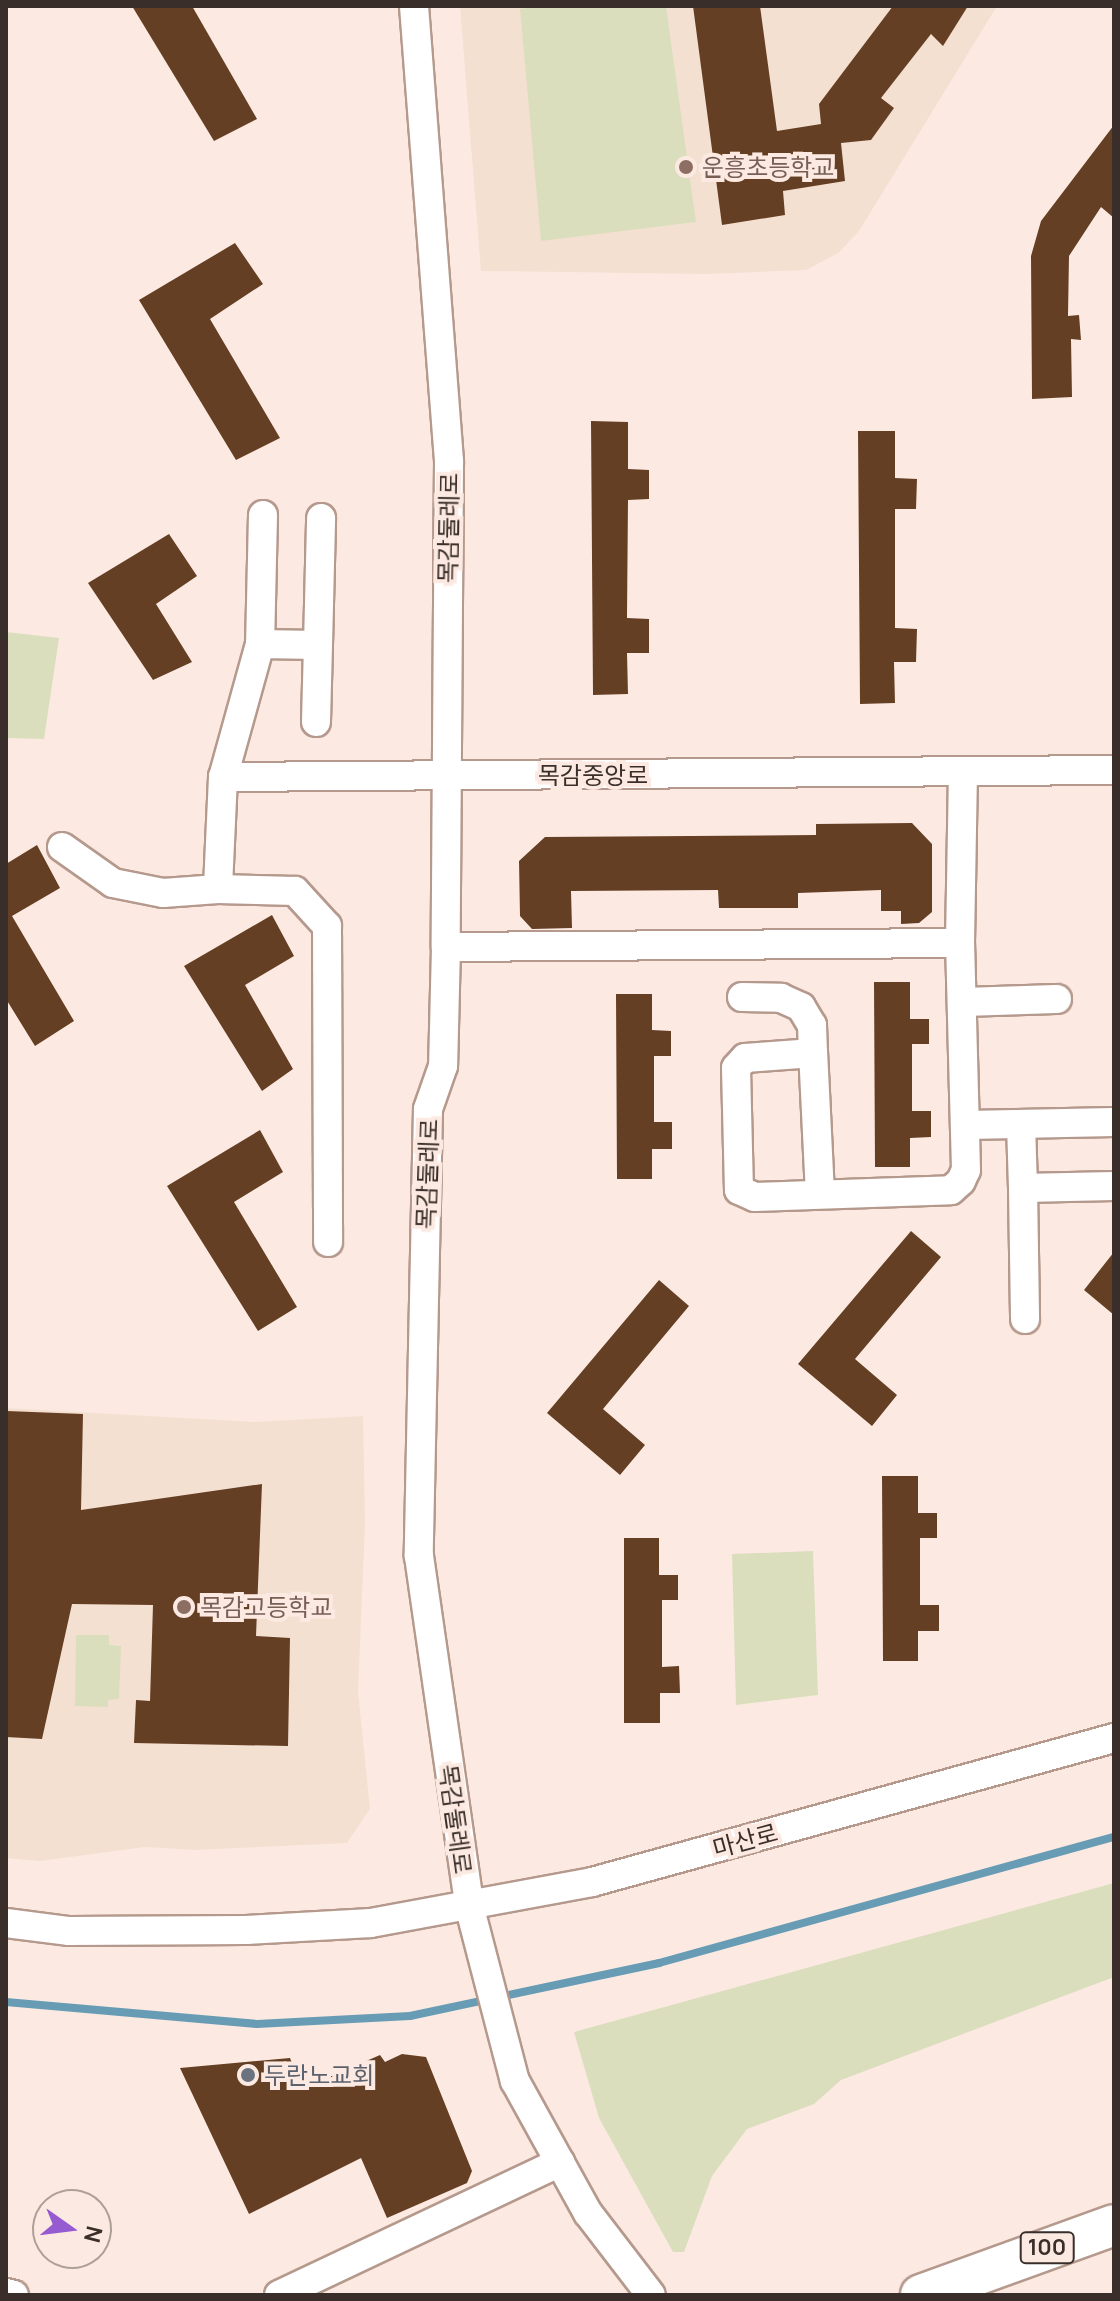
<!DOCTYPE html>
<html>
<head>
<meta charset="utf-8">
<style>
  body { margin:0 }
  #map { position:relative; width:1120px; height:2301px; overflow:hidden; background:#fceae2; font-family:Manrope,"Noto Sans KR",sans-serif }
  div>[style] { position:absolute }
  .education>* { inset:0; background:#f4e0d1 }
  .green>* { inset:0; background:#dadebd }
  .stream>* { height:8px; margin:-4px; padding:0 4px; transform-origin:4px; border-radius:4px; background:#679cb4 }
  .building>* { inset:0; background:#653f24 }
  .roads { filter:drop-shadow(2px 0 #b5998d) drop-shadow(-2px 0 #b5998d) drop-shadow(0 2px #b5998d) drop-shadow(0 -2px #b5998d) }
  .minor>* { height:28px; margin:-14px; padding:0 14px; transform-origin:14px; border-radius:14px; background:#fff }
  .highway>* { height:40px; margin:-20px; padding:0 20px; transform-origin:20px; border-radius:20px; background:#fff }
  .dots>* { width:22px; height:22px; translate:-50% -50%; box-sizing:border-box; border:4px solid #fceae2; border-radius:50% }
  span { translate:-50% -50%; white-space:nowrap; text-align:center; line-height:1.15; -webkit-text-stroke:8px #fceae2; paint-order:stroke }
  .shield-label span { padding:2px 6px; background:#fceae2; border:2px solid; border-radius:6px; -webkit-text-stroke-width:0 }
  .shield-label { font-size:22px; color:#392e29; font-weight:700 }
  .education-label { font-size:24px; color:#785e54 }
  .left { translate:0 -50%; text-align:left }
  .street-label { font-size:24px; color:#392e29 }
  .worship-label { font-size:24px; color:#5b616d }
  .frame { position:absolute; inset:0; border:8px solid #392e29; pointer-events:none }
  .north { position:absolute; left:32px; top:2189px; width:80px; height:80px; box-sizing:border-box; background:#fceae2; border:2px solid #ae9f98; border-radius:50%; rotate:104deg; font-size:22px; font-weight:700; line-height:32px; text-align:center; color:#392e29 }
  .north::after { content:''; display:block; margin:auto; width:28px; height:36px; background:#965ad1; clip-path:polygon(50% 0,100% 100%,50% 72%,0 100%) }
</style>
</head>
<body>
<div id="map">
  <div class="education">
    <div style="clip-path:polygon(460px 6px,997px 6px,859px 231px,838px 253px,806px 270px,707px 274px,481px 271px)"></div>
    <div style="clip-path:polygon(6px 1408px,254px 1422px,363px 1416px,365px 1522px,358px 1692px,370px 1809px,347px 1843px,196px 1850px,145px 1847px,40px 1861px,6px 1858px)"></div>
  </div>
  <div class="green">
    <div style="clip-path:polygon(542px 6px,666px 6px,696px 222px,541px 241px,520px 9px)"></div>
    <div style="clip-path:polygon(6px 632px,59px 638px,44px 739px,6px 738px)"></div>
    <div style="clip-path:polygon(813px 1551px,818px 1695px,736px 1705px,732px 1554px)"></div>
    <div style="clip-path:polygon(76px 1635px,109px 1635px,109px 1645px,121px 1646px,119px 1699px,108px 1700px,108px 1707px,75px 1706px)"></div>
    <div style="clip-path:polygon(1114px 1883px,1114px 1977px,841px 2080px,814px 2104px,747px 2129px,712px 2176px,684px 2252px,673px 2252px,599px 2118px,574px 2032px)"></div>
  </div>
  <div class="stream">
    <div style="left:6px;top:2002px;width:252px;rotate:5deg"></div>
    <div style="left:257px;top:2024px;width:153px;rotate:-3deg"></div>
    <div style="left:410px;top:2016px;width:255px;rotate:-12deg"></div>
    <div style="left:659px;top:1963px;width:472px;rotate:-15.5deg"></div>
  </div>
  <div class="building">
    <div style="clip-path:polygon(132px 6px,192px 6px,257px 119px,214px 141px)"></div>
    <div style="clip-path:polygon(693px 6px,760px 6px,777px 131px,821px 124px,819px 104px,893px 6px,968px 6px,943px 46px,931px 34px,881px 98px,894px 108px,871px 140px,841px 143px,845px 181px,783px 191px,785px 215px,722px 225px)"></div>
    <div style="clip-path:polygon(1114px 125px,1114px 218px,1101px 207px,1069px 256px,1068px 316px,1079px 315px,1081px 340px,1071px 339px,1072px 397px,1032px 399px,1031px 256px,1041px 221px)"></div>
    <div style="clip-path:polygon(235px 243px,263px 284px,210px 319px,280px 438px,236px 460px,139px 300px)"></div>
    <div style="clip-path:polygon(591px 421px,628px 422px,628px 469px,649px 470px,649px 499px,628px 500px,627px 618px,649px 619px,649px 653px,627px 653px,628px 694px,593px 695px)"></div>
    <div style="clip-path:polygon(858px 431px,895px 431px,895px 478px,917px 479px,916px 509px,895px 509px,895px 628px,917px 629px,916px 662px,894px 662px,895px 703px,860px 704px)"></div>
    <div style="clip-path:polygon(169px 534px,197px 576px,156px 604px,192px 662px,153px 680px,88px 583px)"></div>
    <div style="clip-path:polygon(912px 823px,932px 844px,932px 912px,919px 923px,901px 924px,901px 911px,881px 911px,881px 890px,798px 893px,798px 908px,719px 908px,718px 890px,571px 891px,572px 928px,532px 929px,520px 916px,519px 861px,545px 837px,816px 835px,816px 824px)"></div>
    <div style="clip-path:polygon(37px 845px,60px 888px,12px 916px,74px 1021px,35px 1046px,6px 999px,6px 864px)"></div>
    <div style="clip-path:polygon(272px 915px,294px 956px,245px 985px,293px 1069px,262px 1091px,184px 966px)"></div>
    <div style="clip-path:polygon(874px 982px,910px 982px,910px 1019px,929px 1019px,929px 1044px,912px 1044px,912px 1111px,931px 1111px,931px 1137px,910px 1138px,910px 1167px,875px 1167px)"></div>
    <div style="clip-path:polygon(616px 994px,652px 994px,652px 1030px,671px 1031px,671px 1056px,654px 1056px,654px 1122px,672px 1122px,672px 1149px,652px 1149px,652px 1179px,617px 1179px)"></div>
    <div style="clip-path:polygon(260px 1130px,283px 1172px,234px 1202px,297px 1307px,258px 1331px,167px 1186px)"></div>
    <div style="clip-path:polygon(911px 1231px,941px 1257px,855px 1359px,897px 1395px,872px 1426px,798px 1364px)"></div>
    <div style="clip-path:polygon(1114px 1252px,1114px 1315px,1084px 1290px)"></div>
    <div style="clip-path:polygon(659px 1280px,689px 1306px,603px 1409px,645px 1445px,620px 1475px,547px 1413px)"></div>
    <div style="clip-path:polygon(7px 1411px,83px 1414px,81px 1510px,262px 1484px,256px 1636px,290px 1638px,288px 1746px,134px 1743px,136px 1700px,150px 1701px,153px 1605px,72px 1604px,42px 1739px,6px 1737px)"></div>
    <div style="clip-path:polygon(882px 1476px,918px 1476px,918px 1513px,937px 1513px,937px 1538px,920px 1538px,920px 1605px,939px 1605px,939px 1631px,918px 1631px,918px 1661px,883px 1661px)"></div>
    <div style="clip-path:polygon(624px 1538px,659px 1538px,659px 1575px,678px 1575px,678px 1600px,662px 1600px,662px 1667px,679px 1666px,680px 1693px,660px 1693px,660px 1723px,624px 1723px)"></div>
    <div style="clip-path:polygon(402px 2054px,426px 2057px,472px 2171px,467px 2183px,387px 2218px,361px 2158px,249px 2214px,180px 2068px,290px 2058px,302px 2089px,380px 2055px,385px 2062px)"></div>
  </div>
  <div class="roads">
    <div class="minor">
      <div style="left:414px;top:6px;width:456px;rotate:85.6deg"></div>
      <div style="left:449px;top:461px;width:486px;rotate:90.4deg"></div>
      <div style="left:446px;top:947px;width:119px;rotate:91.4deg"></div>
      <div style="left:443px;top:1066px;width:46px;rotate:109.2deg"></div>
      <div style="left:428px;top:1109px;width:447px;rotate:91.2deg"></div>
      <div style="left:419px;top:1556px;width:353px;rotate:81.8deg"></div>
      <div style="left:469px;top:1905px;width:182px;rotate:75.4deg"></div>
      <div style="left:515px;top:2081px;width:151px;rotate:61.1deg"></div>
      <div style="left:588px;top:2213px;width:103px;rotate:52.5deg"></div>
      <div style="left:263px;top:515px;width:129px;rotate:91.3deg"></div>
      <div style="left:260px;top:644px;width:138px;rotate:105.5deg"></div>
      <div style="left:223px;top:777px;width:112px;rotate:92.6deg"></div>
      <div style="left:218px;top:889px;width:77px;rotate:1.5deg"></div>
      <div style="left:295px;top:891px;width:47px;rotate:47.6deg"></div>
      <div style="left:327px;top:926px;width:316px;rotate:89.8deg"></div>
      <div style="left:260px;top:644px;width:58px;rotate:1deg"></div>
      <div style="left:318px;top:645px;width:77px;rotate:91.5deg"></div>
      <div style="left:318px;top:645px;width:127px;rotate:-88.6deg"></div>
      <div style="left:223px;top:777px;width:891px;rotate:-0.45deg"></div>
      <div style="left:62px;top:847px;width:62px;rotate:35.2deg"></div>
      <div style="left:113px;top:883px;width:51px;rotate:11.3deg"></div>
      <div style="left:163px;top:893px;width:55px;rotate:-4.2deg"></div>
      <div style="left:446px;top:947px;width:514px;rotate:-0.45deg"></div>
      <div style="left:960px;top:943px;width:171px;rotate:-89deg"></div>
      <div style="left:742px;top:997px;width:39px;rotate:1deg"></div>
      <div style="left:781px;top:998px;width:22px;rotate:24deg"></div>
      <div style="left:801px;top:1007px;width:21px;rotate:59deg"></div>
      <div style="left:812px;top:1025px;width:28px;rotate:88deg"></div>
      <div style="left:963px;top:1002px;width:94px;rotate:-1.8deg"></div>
      <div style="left:1021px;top:1124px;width:64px;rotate:88.2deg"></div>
      <div style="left:1023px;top:1188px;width:91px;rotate:-1.3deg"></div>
      <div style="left:967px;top:1125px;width:147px;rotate:-1.2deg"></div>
      <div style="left:1023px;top:1188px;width:131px;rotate:89.1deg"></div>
      <div style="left:820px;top:1194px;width:141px;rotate:-92.8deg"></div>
      <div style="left:813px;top:1053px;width:68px;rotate:175.8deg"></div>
      <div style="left:745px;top:1058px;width:13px;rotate:132deg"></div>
      <div style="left:736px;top:1068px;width:122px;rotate:88.6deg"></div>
      <div style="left:739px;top:1190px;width:17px;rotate:24deg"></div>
      <div style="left:755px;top:1197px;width:196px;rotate:-2deg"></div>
      <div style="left:951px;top:1190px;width:13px;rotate:-42deg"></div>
      <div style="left:961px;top:1181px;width:12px;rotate:-66deg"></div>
      <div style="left:966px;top:1170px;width:227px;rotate:-91.5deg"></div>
      <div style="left:6px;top:1923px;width:64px;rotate:7.2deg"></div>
      <div style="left:69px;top:1931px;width:177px;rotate:-0.3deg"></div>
      <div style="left:246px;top:1930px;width:125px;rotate:-3.2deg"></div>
      <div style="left:371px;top:1923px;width:225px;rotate:-10.5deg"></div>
      <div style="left:592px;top:1882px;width:541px;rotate:-15.42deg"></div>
      <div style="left:6px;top:2293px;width:8px;rotate:14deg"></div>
      <div style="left:279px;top:2295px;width:311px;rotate:-25.3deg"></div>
    </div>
    <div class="highway">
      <div style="left:921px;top:2295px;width:205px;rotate:-19.9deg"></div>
    </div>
  </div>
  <div class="dots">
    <div style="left:686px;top:167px;background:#8d6e63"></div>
    <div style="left:184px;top:1607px;background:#8d6e63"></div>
    <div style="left:248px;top:2075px;background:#6b7280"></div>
  </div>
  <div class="shield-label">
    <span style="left:1047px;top:2248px">100</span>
  </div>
  <div class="education-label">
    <span class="left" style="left:702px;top:167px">운흥초등학교</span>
    <span class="left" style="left:200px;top:1607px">목감고등학교</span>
  </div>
  <div class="street-label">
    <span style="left:448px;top:528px;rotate:-89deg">목감둘레로</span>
    <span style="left:593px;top:775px">목감중앙로</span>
    <span style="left:427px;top:1174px;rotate:-88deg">목감둘레로</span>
    <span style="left:456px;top:1819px;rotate:82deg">목감둘레로</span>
    <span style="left:745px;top:1840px;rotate:-15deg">마산로</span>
  </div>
  <div class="worship-label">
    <span class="left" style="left:264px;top:2075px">두란노교회</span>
  </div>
  <div class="frame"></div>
  <div class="north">N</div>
</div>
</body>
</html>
